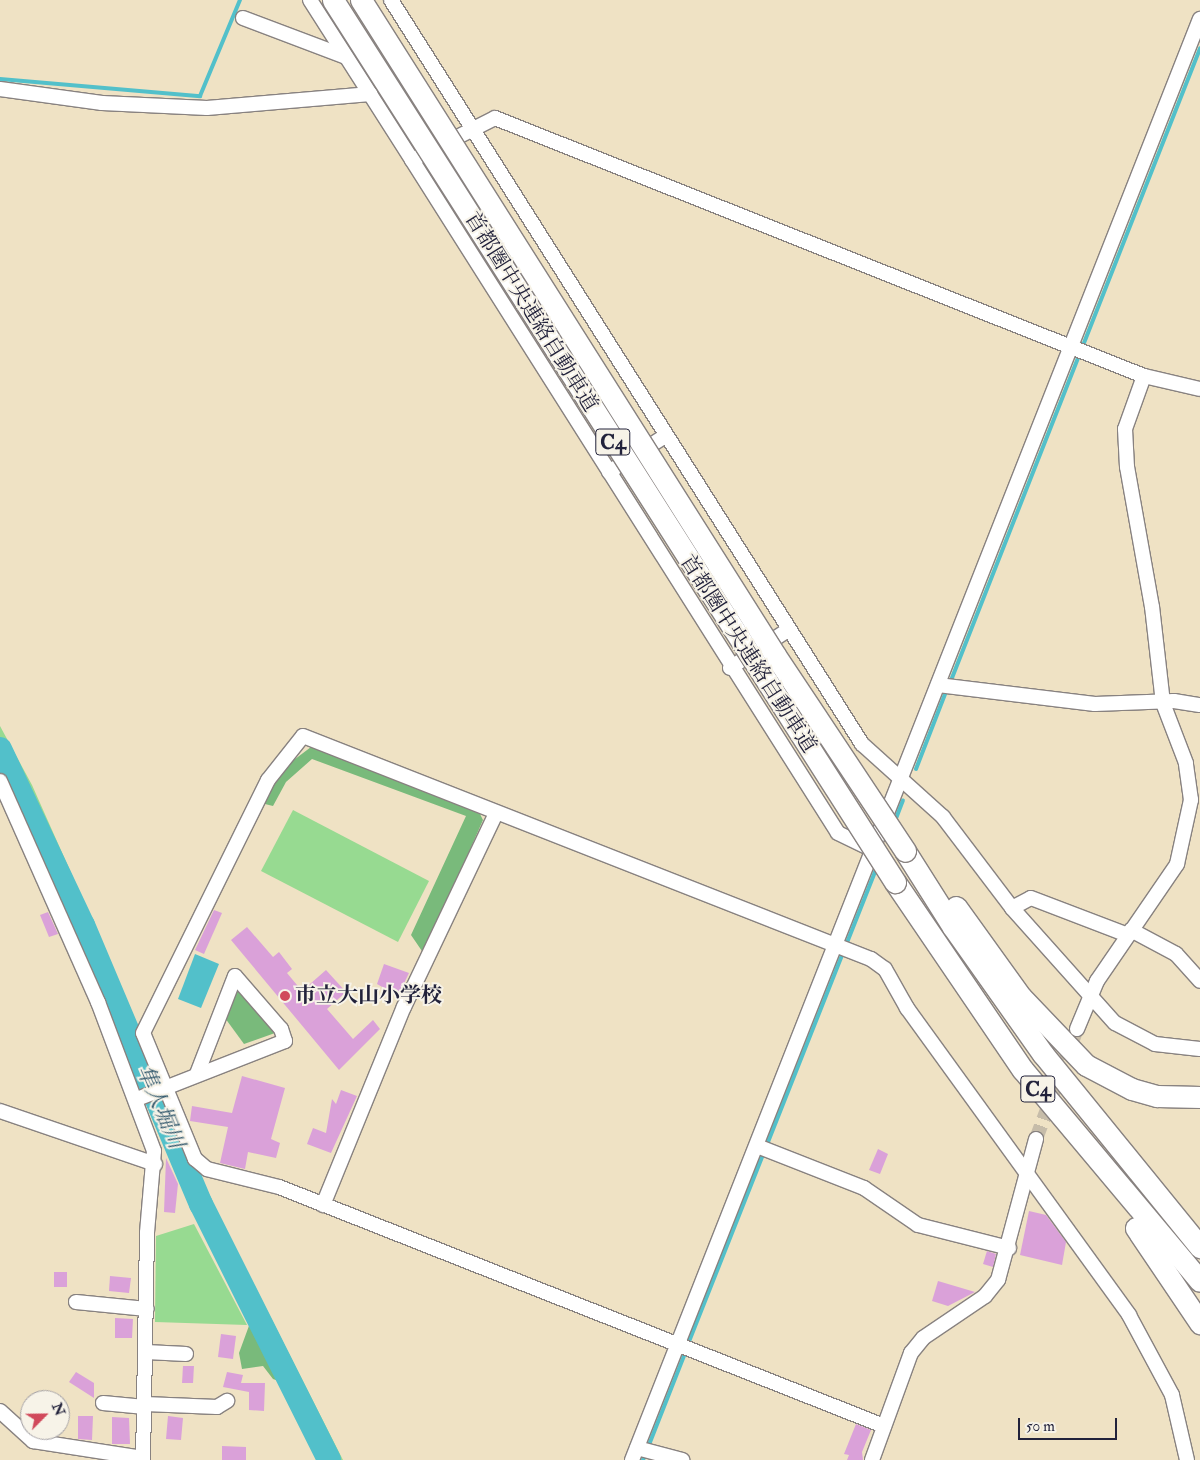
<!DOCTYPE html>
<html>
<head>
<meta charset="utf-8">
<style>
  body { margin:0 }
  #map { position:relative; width:1200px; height:1460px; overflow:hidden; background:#efe2c4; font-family:"IM FELL Double Pica","Noto Serif JP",serif }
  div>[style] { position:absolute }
  .green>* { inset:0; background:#97da91 }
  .forest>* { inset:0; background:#79ba7b }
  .water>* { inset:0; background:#52c0ca }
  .stream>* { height:4px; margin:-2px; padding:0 2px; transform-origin:2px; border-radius:2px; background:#52c0ca }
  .river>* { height:24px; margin:-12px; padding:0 12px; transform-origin:12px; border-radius:12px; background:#52c0ca }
  .building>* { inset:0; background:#daa1d9 }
  .minor-tunnel>* { height:14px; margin-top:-7px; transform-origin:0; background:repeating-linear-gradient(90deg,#c6bca9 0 14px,transparent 0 21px) }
  .roads { filter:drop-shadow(1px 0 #888280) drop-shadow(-1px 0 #888280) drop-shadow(0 1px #888280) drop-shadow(0 -1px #888280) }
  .minor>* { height:14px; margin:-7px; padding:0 7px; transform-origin:7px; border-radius:7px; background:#fff }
  .highway>* { height:21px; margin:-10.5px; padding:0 10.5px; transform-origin:10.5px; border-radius:10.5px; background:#fff }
  .bridges { filter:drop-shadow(1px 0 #888280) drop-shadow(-1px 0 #888280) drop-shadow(0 1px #888280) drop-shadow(0 -1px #888280) }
  .highway-bridge>* { height:21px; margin:-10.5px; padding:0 10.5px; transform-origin:10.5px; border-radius:10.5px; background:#fff }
  .dots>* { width:14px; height:14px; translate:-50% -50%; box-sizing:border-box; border:2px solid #f7f3e8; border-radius:50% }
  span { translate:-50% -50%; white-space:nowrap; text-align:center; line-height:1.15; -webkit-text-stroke:4px #f7f3e8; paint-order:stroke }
  .shield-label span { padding:1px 4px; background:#f7f3e8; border:1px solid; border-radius:4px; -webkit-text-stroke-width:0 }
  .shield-label { font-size:20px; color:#22223b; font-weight:700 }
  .street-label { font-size:21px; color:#22223b }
  .poi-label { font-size:21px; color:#22223b; font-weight:700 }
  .left { translate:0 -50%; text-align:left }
  .water-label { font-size:22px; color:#33596d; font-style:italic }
  .north { position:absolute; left:20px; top:1390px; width:50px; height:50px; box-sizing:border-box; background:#f7f3e8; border:1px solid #a29fa3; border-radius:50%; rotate:67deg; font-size:14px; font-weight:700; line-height:20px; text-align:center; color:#22223b }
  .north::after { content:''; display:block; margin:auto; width:18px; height:22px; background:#d1495b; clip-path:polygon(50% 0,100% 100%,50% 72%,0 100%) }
  .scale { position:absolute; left:1018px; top:1418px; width:99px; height:22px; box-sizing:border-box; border:2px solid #22223b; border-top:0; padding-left:6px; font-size:15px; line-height:18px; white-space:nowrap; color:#22223b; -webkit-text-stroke:4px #f7f3e8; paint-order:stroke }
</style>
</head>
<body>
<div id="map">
  <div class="green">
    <div style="clip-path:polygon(0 726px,32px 785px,104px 947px,158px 1079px,151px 1083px,98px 953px,0 747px)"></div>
    <div style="clip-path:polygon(0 756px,93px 956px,145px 1085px,140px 1088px,65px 905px,0 770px)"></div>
    <div style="clip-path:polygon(293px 810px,429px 881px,398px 942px,261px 871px)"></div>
    <div style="clip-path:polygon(160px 1095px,165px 1098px,199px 1176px,343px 1460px,334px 1460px,210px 1213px,156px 1097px)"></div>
    <div style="clip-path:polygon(194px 1224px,247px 1325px,155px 1322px,156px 1236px)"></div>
  </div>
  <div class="forest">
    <div style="clip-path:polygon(311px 747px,480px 814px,483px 820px,424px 954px,411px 935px,466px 816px,312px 759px,286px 782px,273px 806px,261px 803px,278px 772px)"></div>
    <div style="clip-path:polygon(236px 987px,274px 1025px,275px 1033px,244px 1044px,225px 1018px)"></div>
    <div style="clip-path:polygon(250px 1323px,256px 1323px,290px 1385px,273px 1379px,263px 1366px,242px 1369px,239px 1353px)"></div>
  </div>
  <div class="water">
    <div style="clip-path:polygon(195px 954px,219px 964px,201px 1008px,178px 999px)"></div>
  </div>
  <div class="stream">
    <div style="left:0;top:79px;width:201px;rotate:4.9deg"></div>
    <div style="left:200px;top:96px;width:104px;rotate:-67.4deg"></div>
    <div style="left:1082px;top:348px;width:322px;rotate:-68.5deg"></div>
    <div style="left:950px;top:683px;width:352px;rotate:-68.5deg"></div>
    <div style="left:916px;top:769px;width:86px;rotate:-68.8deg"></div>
    <div style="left:895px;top:821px;width:22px;rotate:-69deg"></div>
    <div style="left:688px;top:1344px;width:513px;rotate:-68.39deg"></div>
    <div style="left:643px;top:1460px;width:117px;rotate:-68.5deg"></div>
  </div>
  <div class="river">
    <div style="left:0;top:749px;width:195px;rotate:64.8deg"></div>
    <div style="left:83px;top:925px;width:303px;rotate:67.1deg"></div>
    <div style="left:201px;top:1204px;width:286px;rotate:63.4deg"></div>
  </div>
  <div class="building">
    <div style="clip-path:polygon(214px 910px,222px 913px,204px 954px,195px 950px)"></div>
    <div style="clip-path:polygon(48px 912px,58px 934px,49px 937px,40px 915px)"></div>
    <div style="clip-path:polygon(247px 927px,273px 957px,279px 952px,292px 969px,287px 973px,302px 991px,326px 970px,346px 992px,327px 1009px,353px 1039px,373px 1020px,380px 1029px,339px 1070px,231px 940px)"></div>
    <div style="clip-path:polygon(384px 964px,409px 973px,398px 996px,377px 984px)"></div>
    <div style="clip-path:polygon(242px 1076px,285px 1088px,271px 1139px,280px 1143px,276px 1158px,248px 1152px,245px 1169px,220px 1163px,228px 1127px,190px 1121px,192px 1106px,232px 1113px)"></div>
    <div style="clip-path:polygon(341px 1090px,357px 1096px,331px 1153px,307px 1144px,313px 1128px,326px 1133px,332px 1099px,336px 1104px)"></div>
    <div style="clip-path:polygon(878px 1149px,888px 1154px,880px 1174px,869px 1170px)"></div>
    <div style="clip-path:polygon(166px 1158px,178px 1184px,175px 1213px,164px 1212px)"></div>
    <div style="clip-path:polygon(1029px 1211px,1046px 1215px,1066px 1242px,1062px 1265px,1020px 1255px)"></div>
    <div style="clip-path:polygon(987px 1251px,996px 1254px,993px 1267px,983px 1264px)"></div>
    <div style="clip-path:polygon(54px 1272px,67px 1272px,67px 1287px,54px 1287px)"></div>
    <div style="clip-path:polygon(110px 1276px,131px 1278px,129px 1293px,109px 1291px)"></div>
    <div style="clip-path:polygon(938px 1281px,975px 1292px,948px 1306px,932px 1301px)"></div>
    <div style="clip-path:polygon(115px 1318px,133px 1319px,132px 1338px,115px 1338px)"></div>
    <div style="clip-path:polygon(221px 1334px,236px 1336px,233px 1359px,218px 1357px)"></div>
    <div style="clip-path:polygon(183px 1366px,194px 1366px,193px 1383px,182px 1383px)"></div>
    <div style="clip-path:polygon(76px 1372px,94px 1383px,94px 1398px,69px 1382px)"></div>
    <div style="clip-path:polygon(227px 1372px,243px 1375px,241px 1383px,265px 1383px,264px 1411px,249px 1410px,249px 1392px,223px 1387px)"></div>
    <div style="clip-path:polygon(78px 1416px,93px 1416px,92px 1440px,78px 1439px)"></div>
    <div style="clip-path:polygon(168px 1416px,183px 1418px,181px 1440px,166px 1439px)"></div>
    <div style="clip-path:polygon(112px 1417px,129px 1418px,130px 1444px,112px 1444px)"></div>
    <div style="clip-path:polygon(856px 1424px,871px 1430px,862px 1452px,863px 1460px,847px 1460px,849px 1455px,844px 1454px)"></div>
    <div style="clip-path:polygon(222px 1446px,246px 1447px,246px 1460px,222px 1460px)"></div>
  </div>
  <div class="minor-tunnel">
    <div style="left:1036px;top:1139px;width:117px;rotate:-69.6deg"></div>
  </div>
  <div class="roads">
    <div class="minor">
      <div style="left:310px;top:0;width:112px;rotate:57.4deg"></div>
      <div style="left:391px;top:0;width:881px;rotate:57.66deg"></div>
      <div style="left:862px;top:744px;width:109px;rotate:42deg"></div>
      <div style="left:943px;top:817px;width:114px;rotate:52.8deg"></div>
      <div style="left:1012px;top:908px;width:154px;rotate:48.2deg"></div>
      <div style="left:1115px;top:1023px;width:45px;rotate:27.7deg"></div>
      <div style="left:1155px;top:1044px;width:45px;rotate:6.3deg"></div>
      <div style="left:243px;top:18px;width:110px;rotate:20.7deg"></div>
      <div style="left:0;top:89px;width:103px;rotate:7.8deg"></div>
      <div style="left:102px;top:103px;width:105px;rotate:2.7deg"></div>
      <div style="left:207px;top:108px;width:164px;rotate:-4.9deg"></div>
      <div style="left:370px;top:94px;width:78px;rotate:57.5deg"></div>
      <div style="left:412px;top:160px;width:93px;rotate:-26.8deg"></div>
      <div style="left:495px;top:118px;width:698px;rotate:21.68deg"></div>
      <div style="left:1144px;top:376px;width:57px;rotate:13.1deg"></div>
      <div style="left:412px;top:160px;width:796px;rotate:57.67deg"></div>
      <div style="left:838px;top:833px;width:41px;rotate:25.9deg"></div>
      <div style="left:609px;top:472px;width:67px;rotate:-32.7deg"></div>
      <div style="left:730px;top:668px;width:69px;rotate:-33.2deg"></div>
      <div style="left:938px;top:685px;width:158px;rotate:6.9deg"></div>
      <div style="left:1095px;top:704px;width:79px;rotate:-2.2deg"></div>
      <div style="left:1174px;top:701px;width:26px;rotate:9deg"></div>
      <div style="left:0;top:781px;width:242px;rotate:66.1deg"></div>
      <div style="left:98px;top:1002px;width:159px;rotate:69.4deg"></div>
      <div style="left:154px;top:1151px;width:82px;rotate:94.9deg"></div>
      <div style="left:147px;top:1233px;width:227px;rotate:91deg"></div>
      <div style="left:1012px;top:908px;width:21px;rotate:-28deg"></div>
      <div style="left:1031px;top:898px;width:104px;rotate:20.9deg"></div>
      <div style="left:1131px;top:930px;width:51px;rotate:28.1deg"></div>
      <div style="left:1176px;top:954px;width:36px;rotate:48deg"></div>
      <div style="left:1077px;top:1029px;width:52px;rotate:-67.4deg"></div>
      <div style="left:1097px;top:981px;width:142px;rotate:-55.6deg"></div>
      <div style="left:1177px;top:864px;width:66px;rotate:-77.7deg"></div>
      <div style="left:1191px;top:800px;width:37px;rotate:-98deg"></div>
      <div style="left:1186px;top:763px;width:64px;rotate:-111deg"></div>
      <div style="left:1163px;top:703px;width:97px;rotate:-96.5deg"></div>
      <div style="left:1152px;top:607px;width:142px;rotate:-100.1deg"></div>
      <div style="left:1127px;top:467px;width:38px;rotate:-93deg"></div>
      <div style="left:1125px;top:429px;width:56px;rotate:-70.3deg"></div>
      <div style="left:137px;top:1099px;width:159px;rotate:-21.4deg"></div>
      <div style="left:285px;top:1041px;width:13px;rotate:-108deg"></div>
      <div style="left:281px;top:1029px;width:70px;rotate:-131deg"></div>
      <div style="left:235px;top:976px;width:105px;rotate:111.2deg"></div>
      <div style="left:0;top:1111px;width:164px;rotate:18.9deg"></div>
      <div style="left:757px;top:1146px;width:115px;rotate:21.4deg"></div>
      <div style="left:864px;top:1188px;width:65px;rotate:34.4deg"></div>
      <div style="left:918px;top:1225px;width:94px;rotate:14.2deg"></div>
      <div style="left:323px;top:1205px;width:214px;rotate:-67.8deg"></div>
      <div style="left:404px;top:1007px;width:215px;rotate:-64.6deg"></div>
      <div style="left:76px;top:1302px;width:71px;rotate:5.6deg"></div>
      <div style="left:146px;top:1352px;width:40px;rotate:2.9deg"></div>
      <div style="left:103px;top:1403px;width:42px;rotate:5.4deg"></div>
      <div style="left:145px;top:1404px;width:72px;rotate:2.4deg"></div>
      <div style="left:217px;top:1407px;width:12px;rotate:-31deg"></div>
      <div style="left:0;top:1411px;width:45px;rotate:42.3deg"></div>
      <div style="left:33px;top:1441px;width:111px;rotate:8.8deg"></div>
      <div style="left:884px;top:1426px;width:650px;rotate:-158.44deg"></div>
      <div style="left:279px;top:1187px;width:74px;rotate:-166deg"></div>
      <div style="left:207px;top:1169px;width:16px;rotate:-140deg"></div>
      <div style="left:195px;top:1159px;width:136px;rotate:-112.4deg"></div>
      <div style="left:143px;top:1033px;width:282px;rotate:-63.7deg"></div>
      <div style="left:268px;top:780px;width:56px;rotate:-51.5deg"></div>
      <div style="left:303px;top:736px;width:610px;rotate:21.44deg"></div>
      <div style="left:871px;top:959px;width:17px;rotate:36deg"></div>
      <div style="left:885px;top:969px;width:45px;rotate:60.6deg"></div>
      <div style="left:907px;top:1008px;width:379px;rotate:54.1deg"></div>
      <div style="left:1129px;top:1315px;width:91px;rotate:61.7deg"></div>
      <div style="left:1172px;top:1395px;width:67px;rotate:77deg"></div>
      <div style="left:637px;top:1448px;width:47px;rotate:14.9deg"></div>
      <div style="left:632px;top:1460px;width:1549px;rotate:-68.49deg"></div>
      <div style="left:872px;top:1460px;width:114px;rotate:-70deg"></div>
      <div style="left:911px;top:1353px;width:19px;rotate:-51deg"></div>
      <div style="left:923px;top:1338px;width:75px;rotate:-34.1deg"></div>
      <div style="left:985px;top:1296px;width:21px;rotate:-51deg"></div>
      <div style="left:998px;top:1280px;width:146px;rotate:-74.9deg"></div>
    </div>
    <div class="highway">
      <div style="left:905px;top:851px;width:90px;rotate:57.7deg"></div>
      <div style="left:953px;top:927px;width:156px;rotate:54.7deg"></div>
      <div style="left:1043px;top:1054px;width:249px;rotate:50.9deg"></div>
      <div style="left:895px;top:882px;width:227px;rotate:55.8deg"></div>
      <div style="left:1023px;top:1070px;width:275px;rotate:50deg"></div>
      <div style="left:956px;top:907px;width:111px;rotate:54.2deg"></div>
      <div style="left:1021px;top:997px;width:94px;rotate:46.3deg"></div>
      <div style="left:1086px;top:1065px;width:52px;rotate:27.6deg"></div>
      <div style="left:1132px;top:1089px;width:26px;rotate:16deg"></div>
      <div style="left:1157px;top:1096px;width:43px;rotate:1.3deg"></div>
      <div style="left:1136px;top:1228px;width:115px;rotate:56deg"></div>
    </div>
  </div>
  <div class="bridges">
    <div class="highway-bridge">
      <div style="left:333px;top:0;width:1046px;rotate:57.5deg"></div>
      <div style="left:361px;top:0;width:775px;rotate:57.7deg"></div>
      <div style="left:775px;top:655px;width:235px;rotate:56.4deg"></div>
    </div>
  </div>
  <div class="dots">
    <div style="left:285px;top:996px;background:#d1495b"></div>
  </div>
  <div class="shield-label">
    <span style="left:613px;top:442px">C4</span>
    <span style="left:1038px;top:1089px">C4</span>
  </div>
  <div class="street-label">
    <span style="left:531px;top:312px;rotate:58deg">首都圏中央連絡自動車道</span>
    <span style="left:748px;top:654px;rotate:57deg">首都圏中央連絡自動車道</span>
  </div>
  <div class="poi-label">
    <span class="left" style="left:295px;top:996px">市立大山小学校</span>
  </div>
  <div class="water-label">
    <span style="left:160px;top:1107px;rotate:67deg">隼人堀川</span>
  </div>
  <div class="north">N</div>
  <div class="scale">50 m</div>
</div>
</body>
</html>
